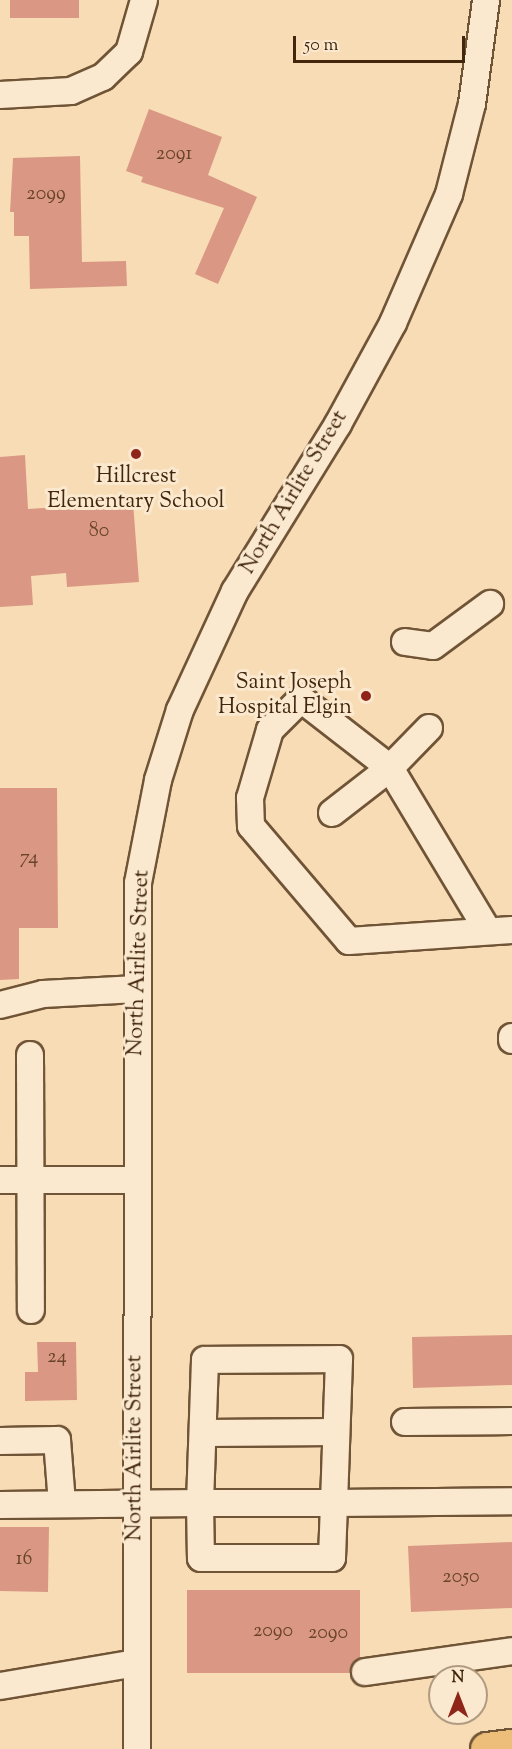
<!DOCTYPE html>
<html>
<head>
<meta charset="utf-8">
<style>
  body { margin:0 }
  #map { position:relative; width:512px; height:1749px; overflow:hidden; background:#f8dcb5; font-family:"Sorts Mill Goudy",serif }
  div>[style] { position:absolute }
  .building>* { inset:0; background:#da9884 }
  .roads { filter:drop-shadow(2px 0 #705436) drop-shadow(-2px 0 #705436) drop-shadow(0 2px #705436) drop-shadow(0 -2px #705436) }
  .minor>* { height:26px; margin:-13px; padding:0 13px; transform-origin:13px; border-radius:13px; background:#fae8cf }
  .major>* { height:32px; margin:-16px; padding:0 16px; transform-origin:16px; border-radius:16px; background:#ecbe7a }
  .dots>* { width:16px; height:16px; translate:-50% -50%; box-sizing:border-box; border:3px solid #fae8cf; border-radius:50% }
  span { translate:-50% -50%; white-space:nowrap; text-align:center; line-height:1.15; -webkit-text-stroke:6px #fae8cf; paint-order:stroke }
  .number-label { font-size:20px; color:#68432a }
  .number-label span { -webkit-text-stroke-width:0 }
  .poi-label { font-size:22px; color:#42270c }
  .right { translate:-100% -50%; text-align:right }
  .street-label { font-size:22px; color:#42270c }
  .north { position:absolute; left:428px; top:1665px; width:60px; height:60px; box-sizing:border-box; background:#fae8cf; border:2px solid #b09b81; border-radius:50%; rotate:0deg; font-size:16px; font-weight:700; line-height:24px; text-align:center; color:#42270c }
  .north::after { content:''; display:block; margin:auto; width:21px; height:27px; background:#8f2418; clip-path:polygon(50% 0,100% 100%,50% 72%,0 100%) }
  .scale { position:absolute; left:293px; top:36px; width:172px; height:27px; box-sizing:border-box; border:3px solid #42270c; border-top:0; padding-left:8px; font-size:18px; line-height:21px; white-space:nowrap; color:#42270c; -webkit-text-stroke:4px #fae8cf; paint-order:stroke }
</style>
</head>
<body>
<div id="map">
  <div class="building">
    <div style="clip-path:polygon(10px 0,79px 0,79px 18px,10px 18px)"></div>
    <div style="clip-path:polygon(149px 109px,222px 137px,208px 175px,257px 197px,218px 284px,195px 274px,224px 208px,141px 182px,143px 177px,126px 171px)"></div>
    <div style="clip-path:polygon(80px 156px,82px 262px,126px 261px,127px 286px,30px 289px,29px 236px,14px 236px,14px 212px,10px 212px,13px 158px)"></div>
    <div style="clip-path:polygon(25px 455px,28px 509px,133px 502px,139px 582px,67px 587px,66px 573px,31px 576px,33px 605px,0 607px,0 457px)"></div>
    <div style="clip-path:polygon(0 788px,57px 788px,58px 928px,19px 928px,19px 979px,0 980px)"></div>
    <div style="clip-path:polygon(512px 1335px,512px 1385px,413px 1388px,412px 1337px)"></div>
    <div style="clip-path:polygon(37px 1342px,76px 1342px,77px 1400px,25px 1401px,25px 1372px,38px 1372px)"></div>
    <div style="clip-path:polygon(0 1527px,49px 1527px,48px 1592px,0 1591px)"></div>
    <div style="clip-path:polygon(512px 1542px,512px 1608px,411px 1612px,408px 1546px)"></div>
    <div style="clip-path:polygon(187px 1590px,360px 1590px,360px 1658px,350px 1673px,187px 1673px)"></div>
  </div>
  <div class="roads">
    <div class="minor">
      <div style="left:0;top:95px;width:71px;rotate:-3.2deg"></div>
      <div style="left:71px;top:91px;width:35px;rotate:-24deg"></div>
      <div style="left:103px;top:77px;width:36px;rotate:-44deg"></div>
      <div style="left:129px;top:52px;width:54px;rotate:-73.9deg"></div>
      <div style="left:405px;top:642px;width:28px;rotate:8deg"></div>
      <div style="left:433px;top:646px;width:71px;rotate:-36.4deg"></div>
      <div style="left:429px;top:728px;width:56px;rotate:134.3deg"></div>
      <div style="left:390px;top:768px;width:113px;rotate:-142.2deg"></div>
      <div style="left:301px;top:699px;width:44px;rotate:135deg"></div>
      <div style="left:270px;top:730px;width:71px;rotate:106.4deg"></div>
      <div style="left:250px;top:798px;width:28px;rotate:88deg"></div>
      <div style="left:251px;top:826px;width:151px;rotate:49.6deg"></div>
      <div style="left:349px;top:941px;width:163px;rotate:-3.9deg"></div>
      <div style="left:332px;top:813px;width:73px;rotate:-37.8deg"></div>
      <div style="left:390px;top:768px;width:190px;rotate:59deg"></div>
      <div style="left:0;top:1005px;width:44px;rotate:-14.3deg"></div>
      <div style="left:43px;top:994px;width:94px;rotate:-3deg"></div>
      <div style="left:512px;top:1037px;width:3px;rotate:90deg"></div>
      <div style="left:30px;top:1055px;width:255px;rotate:89.8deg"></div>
      <div style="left:0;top:1180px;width:136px"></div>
      <div style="left:405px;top:1422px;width:107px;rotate:-0.5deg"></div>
      <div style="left:204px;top:1433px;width:132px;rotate:-0.4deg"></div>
      <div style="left:0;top:1441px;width:57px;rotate:-1deg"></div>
      <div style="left:57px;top:1440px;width:64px;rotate:85.5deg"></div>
      <div style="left:0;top:1505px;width:200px;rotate:-0.6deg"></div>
      <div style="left:200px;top:1503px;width:55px;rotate:89deg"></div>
      <div style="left:201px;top:1558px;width:131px"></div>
      <div style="left:332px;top:1558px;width:55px;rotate:-87.9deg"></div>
      <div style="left:334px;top:1503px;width:144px;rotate:-88deg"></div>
      <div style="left:339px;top:1359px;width:134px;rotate:179.6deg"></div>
      <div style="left:205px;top:1360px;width:143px;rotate:92deg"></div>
      <div style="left:200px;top:1503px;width:134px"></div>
      <div style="left:334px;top:1503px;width:178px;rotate:-0.6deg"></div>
      <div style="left:365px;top:1672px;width:148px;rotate:-8.1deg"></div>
      <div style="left:0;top:1686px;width:138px;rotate:-9.6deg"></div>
      <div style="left:137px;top:1749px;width:866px;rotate:-89.93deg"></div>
      <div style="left:138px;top:883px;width:105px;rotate:-79deg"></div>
      <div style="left:158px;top:780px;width:73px;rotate:-72.6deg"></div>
      <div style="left:180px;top:710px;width:131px;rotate:-65.2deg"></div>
      <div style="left:235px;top:591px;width:196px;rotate:-58.3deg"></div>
      <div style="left:338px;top:424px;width:115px;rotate:-61.4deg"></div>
      <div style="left:393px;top:323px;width:141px;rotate:-66.5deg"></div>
      <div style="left:449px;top:194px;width:93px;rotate:-75.7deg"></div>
      <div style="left:472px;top:104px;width:105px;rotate:-82.3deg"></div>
    </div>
    <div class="major">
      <div style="left:487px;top:1749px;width:25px;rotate:-7deg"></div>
    </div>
  </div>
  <div class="dots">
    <div style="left:136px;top:454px;background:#8f2418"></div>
    <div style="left:366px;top:696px;background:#8f2418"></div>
  </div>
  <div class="number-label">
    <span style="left:174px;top:154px">2091</span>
    <span style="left:46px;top:194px">2099</span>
    <span style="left:99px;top:531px">80</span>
    <span style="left:29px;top:858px">74</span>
    <span style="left:57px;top:1357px">24</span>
    <span style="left:24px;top:1559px">16</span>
    <span style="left:461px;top:1577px">2050</span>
    <span style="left:273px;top:1631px">2090</span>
    <span style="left:328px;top:1633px">2090</span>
  </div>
  <div class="poi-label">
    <span style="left:136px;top:490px">Hillcrest<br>Elementary School</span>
    <span class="right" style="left:352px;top:696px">Saint Joseph<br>Hospital Elgin</span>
  </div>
  <div class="street-label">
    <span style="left:295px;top:493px;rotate:-59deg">North Airlite Street</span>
    <span style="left:140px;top:963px;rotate:-88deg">North Airlite Street</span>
    <span style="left:136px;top:1448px;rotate:-90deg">North Airlite Street</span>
  </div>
  <div class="north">N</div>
  <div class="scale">50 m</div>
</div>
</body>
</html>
